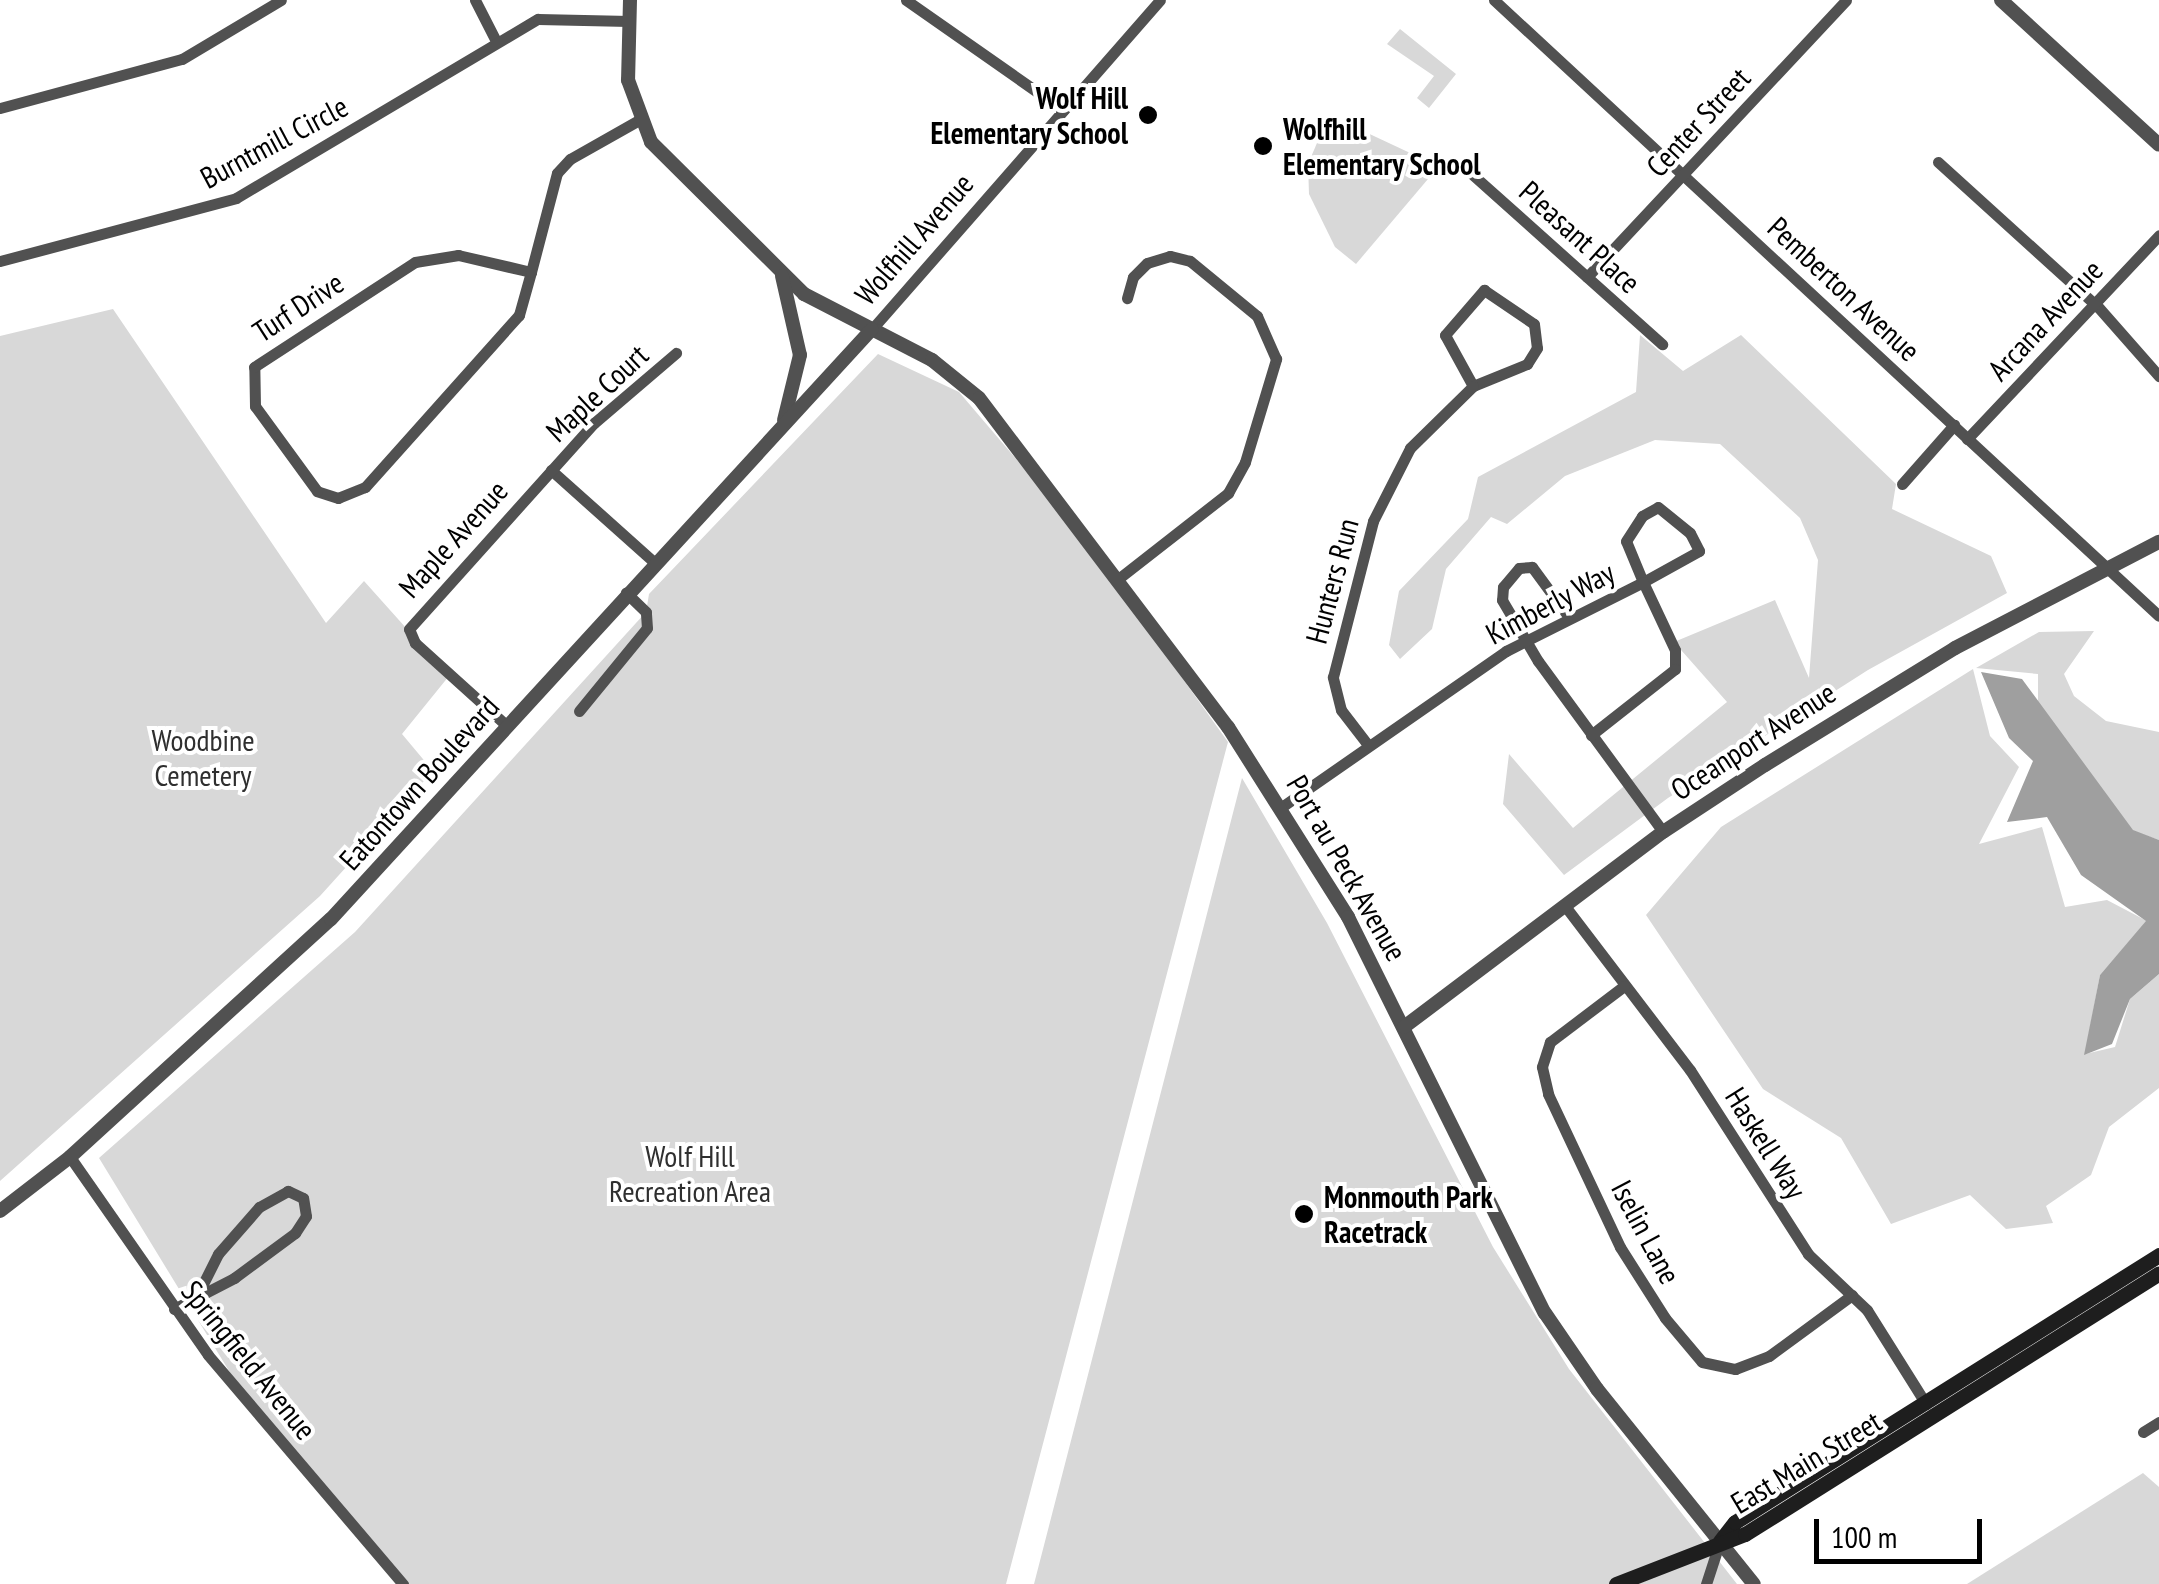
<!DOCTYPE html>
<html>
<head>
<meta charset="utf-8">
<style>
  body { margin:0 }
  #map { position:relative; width:2159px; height:1584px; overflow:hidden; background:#fff; font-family:"PT Sans Narrow",sans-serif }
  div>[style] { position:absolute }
  .green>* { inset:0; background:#d8d8d8 }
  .water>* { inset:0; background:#9f9f9f }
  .minor>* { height:11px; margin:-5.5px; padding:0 5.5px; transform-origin:5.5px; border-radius:5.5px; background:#515151 }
  .tertiary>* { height:14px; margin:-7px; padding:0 7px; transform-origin:7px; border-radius:7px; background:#515151 }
  .secondary>* { height:15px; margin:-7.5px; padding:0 7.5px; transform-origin:7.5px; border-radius:7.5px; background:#1e1e1e }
  .dots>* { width:28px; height:28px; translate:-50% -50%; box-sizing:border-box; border:5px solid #fff; border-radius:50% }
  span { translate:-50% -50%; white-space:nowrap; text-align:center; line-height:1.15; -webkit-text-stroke:8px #fff; paint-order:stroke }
  .poi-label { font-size:30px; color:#000; font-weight:700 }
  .right { translate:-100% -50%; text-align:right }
  .left { translate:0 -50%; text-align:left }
  .street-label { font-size:30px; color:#000 }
  .park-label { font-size:30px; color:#2f2f2f }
  .scale { position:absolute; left:1814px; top:1519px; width:168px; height:45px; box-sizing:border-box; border:5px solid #000; border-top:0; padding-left:12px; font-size:30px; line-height:35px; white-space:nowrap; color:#000; -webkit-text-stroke:8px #fff; paint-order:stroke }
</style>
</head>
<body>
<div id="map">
  <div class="green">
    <div style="clip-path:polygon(1400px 29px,1456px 74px,1429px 108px,1417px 98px,1434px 76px,1387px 44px)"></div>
    <div style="clip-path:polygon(1329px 115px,1423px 159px,1428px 179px,1356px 264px,1335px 247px,1309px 194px,1308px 164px)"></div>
    <div style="clip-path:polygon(113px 309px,326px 623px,364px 581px,449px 676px,402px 734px,433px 771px,320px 896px,0 1181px,0 336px)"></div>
    <div style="clip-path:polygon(1640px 335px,1683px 371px,1741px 335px,1896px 484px,1892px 509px,1991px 556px,2007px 593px,1868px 670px,1668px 798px,1564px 875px,1503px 804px,1509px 754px,1573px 828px,1727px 702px,1674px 642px,1775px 600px,1809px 678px,1818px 560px,1800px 518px,1720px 444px,1655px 440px,1565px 476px,1507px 524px,1491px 517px,1446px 569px,1432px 629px,1400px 659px,1389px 645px,1399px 591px,1468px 519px,1478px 477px,1636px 392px)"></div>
    <div style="clip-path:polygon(878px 354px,959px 392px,1074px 527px,1228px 742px,1006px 1584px,407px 1584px,248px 1402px,99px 1158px,355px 932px,646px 612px,649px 594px)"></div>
    <div style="clip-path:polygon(2094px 631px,2064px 674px,2074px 696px,2106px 721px,2159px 732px,2159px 840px,2133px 831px,2038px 702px,2038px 674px,1976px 668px,2039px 632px)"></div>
    <div style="clip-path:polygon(1973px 669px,1990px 736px,2019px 767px,1979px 844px,2042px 827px,2065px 907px,2107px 900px,2147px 921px,2100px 975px,2085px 1054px,2115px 1047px,2130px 999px,2159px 974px,2159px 1088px,2109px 1127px,2091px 1175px,2046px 1206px,2053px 1223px,2006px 1229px,1970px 1195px,1891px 1224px,1841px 1138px,1763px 1089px,1646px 915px,1721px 827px)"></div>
    <div style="clip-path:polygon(1242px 778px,1327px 923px,1493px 1247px,1569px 1369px,1737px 1584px,1034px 1584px)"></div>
    <div style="clip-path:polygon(2143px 1473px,2159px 1487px,2159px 1584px,1967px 1584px)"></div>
  </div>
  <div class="water">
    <div style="clip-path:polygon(1981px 672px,2022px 679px,2133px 830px,2159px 840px,2159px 974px,2130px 999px,2112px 1044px,2084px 1055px,2100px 975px,2146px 921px,2081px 875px,2047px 817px,2007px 822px,2033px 761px,2009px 738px)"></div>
  </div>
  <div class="minor">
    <div style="left:475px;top:0;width:46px;rotate:62.9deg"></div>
    <div style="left:906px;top:0;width:192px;rotate:35deg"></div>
    <div style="left:1494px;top:0;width:906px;rotate:42.81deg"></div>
    <div style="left:0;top:108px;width:188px;rotate:-15.1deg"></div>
    <div style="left:182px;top:59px;width:115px;rotate:-30.8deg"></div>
    <div style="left:1938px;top:162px;width:217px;rotate:42.2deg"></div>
    <div style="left:2099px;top:308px;width:91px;rotate:48.6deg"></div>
    <div style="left:1464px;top:167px;width:266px;rotate:41.8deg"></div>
    <div style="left:458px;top:255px;width:75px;rotate:13.1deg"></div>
    <div style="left:531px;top:272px;width:45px;rotate:105.6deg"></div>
    <div style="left:519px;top:315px;width:231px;rotate:131.8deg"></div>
    <div style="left:365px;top:487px;width:29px;rotate:158deg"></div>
    <div style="left:338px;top:498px;width:22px;rotate:-162deg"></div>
    <div style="left:317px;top:491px;width:105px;rotate:-126.1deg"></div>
    <div style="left:255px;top:406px;width:39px;rotate:-91deg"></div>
    <div style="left:254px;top:367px;width:192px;rotate:-33.1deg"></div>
    <div style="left:415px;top:262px;width:44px;rotate:-9.2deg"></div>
    <div style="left:0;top:261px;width:244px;rotate:-14.9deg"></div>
    <div style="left:236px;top:198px;width:351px;rotate:-30.7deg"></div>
    <div style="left:538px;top:19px;width:91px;rotate:1.3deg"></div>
    <div style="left:531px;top:272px;width:102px;rotate:-75.3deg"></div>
    <div style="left:557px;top:173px;width:19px;rotate:-47deg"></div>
    <div style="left:570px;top:159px;width:79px;rotate:-29.5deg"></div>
    <div style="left:1587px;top:277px;width:379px;rotate:-46.9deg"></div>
    <div style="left:1484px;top:290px;width:60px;rotate:34.2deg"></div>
    <div style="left:1534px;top:324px;width:24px;rotate:83deg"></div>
    <div style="left:1537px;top:348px;width:19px;rotate:122deg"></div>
    <div style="left:1527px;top:364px;width:58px;rotate:157.8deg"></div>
    <div style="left:1473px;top:386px;width:58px;rotate:-118.8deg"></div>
    <div style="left:1445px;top:335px;width:60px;rotate:-49.1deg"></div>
    <div style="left:872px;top:329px;width:437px;rotate:-48.8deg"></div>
    <div style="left:1967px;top:439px;width:280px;rotate:-46.7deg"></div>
    <div style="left:551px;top:470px;width:138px;rotate:41.8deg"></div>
    <div style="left:1902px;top:484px;width:79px;rotate:-48.6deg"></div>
    <div style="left:1658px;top:507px;width:41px;rotate:39.1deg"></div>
    <div style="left:1690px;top:533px;width:20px;rotate:63deg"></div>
    <div style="left:1699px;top:551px;width:64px;rotate:151deg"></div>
    <div style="left:1643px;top:582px;width:44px;rotate:-112.5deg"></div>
    <div style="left:1626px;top:541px;width:30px;rotate:-57deg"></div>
    <div style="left:1642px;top:516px;width:18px;rotate:-29deg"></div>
    <div style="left:1118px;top:579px;width:140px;rotate:-38deg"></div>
    <div style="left:1228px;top:493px;width:35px;rotate:-61deg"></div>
    <div style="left:1245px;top:462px;width:108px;rotate:-73.2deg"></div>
    <div style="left:1276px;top:359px;width:47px;rotate:-113.8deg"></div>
    <div style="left:1257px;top:316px;width:87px;rotate:-140.6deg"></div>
    <div style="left:1190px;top:261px;width:21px;rotate:-166deg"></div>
    <div style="left:1170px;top:256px;width:24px;rotate:163deg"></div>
    <div style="left:1147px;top:263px;width:20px;rotate:135deg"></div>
    <div style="left:1133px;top:277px;width:22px;rotate:106deg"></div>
    <div style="left:1568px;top:616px;width:61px;rotate:-126.3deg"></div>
    <div style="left:1532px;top:567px;width:13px;rotate:176deg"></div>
    <div style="left:1519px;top:568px;width:25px;rotate:130deg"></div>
    <div style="left:1503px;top:587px;width:13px;rotate:94deg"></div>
    <div style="left:1502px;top:600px;width:71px;rotate:59.5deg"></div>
    <div style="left:1538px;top:661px;width:212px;rotate:53.8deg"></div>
    <div style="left:579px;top:711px;width:107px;rotate:-50.7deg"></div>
    <div style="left:647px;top:628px;width:16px;rotate:-94deg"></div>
    <div style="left:646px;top:612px;width:28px;rotate:-136deg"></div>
    <div style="left:507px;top:726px;width:124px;rotate:-137.9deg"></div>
    <div style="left:415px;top:643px;width:15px;rotate:-113deg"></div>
    <div style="left:409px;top:629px;width:277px;rotate:-48.1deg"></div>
    <div style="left:594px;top:423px;width:108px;rotate:-40.5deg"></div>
    <div style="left:1368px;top:745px;width:44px;rotate:-127.6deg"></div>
    <div style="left:1341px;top:710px;width:34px;rotate:-104deg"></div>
    <div style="left:1333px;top:677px;width:161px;rotate:-75.6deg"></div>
    <div style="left:1373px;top:521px;width:82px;rotate:-63.1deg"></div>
    <div style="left:1410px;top:448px;width:88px;rotate:-44.5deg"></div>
    <div style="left:1283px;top:806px;width:272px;rotate:-34.8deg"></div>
    <div style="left:1506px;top:651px;width:153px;rotate:-26.7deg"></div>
    <div style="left:1643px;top:582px;width:75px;rotate:64.8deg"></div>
    <div style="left:1675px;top:650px;width:19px;rotate:90deg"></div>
    <div style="left:1675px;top:669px;width:107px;rotate:141.8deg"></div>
    <div style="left:1565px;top:906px;width:206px;rotate:52.7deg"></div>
    <div style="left:1690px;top:1070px;width:219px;rotate:57.3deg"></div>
    <div style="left:1808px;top:1254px;width:81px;rotate:43.5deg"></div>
    <div style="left:1867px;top:1310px;width:111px;rotate:57.9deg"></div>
    <div style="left:1624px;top:986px;width:93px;rotate:142.9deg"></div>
    <div style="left:1550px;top:1042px;width:26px;rotate:108deg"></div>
    <div style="left:1542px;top:1067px;width:28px;rotate:77deg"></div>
    <div style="left:1548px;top:1094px;width:169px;rotate:64.8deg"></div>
    <div style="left:1620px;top:1247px;width:84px;rotate:57.6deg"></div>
    <div style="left:1665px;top:1318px;width:57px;rotate:49.9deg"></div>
    <div style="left:1702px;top:1362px;width:34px;rotate:12deg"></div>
    <div style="left:1735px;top:1369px;width:36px;rotate:-21deg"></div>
    <div style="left:1769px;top:1356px;width:103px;rotate:-36.3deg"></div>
    <div style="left:70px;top:1157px;width:241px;rotate:55.1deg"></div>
    <div style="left:208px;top:1355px;width:301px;rotate:49.6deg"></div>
    <div style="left:174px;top:1309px;width:68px;rotate:-27.3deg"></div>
    <div style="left:234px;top:1278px;width:76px;rotate:-36.4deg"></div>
    <div style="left:295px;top:1233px;width:20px;rotate:-57deg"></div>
    <div style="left:306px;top:1216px;width:18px;rotate:-99deg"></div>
    <div style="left:303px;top:1198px;width:17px;rotate:-155deg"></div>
    <div style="left:288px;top:1191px;width:33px;rotate:151deg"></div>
    <div style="left:259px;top:1207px;width:62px;rotate:131.1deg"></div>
    <div style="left:218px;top:1254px;width:42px;rotate:116.6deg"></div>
    <div style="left:2143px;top:1432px;width:19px;rotate:-32deg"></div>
    <div style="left:1706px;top:1584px;width:45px;rotate:-72deg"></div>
  </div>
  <div class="tertiary">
    <div style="left:630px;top:0;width:80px;rotate:91.4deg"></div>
    <div style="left:628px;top:80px;width:66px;rotate:69.6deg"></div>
    <div style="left:651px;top:142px;width:216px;rotate:44.8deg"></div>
    <div style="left:804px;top:294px;width:144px;rotate:27.3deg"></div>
    <div style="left:932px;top:360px;width:60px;rotate:39deg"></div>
    <div style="left:979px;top:398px;width:413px;rotate:52.9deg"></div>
    <div style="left:1228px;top:727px;width:225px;rotate:57.7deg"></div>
    <div style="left:1348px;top:917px;width:442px;rotate:63.6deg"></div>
    <div style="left:1545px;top:1313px;width:92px;rotate:55.6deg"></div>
    <div style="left:1597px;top:1389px;width:250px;rotate:51.2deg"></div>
    <div style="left:2001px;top:0;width:214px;rotate:42.5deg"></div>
    <div style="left:782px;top:276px;width:81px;rotate:77.2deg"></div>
    <div style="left:800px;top:355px;width:67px;rotate:103.8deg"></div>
    <div style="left:1404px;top:1027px;width:324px;rotate:-37deg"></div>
    <div style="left:1663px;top:832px;width:122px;rotate:-33.3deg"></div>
    <div style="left:1765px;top:765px;width:223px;rotate:-31.6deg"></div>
    <div style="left:1955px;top:648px;width:230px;rotate:-27.5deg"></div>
    <div style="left:0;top:1211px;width:88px;rotate:-37.6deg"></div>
    <div style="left:70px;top:1157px;width:353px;rotate:-42.4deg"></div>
    <div style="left:331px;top:919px;width:800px;rotate:-47.48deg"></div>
  </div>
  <div class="secondary">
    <div style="left:1720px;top:1541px;width:24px;rotate:-52deg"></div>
    <div style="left:1735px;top:1522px;width:501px;rotate:-32.2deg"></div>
    <div style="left:1616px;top:1584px;width:138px;rotate:-21.2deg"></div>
    <div style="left:1745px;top:1534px;width:489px;rotate:-32.2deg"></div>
  </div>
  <div class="dots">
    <div style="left:1148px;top:115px;background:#000"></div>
    <div style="left:1263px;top:146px;background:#000"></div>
    <div style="left:1304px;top:1214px;background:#000"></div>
  </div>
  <div class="poi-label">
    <span class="right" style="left:1128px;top:115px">Wolf Hill<br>Elementary School</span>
    <span class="left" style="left:1283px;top:146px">Wolfhill<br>Elementary School</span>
    <span class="left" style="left:1324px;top:1214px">Monmouth Park<br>Racetrack</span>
  </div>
  <div class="street-label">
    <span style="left:1698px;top:122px;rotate:-47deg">Center Street</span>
    <span style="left:274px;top:142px;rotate:-28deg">Burntmill Circle</span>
    <span style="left:1580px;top:237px;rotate:42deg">Pleasant Place</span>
    <span style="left:914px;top:239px;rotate:-49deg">Wolfhill Avenue</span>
    <span style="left:1844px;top:289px;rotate:43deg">Pemberton Avenue</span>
    <span style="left:298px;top:307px;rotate:-33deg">Turf Drive</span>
    <span style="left:2045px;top:320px;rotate:-47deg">Arcana Avenue</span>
    <span style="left:597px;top:393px;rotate:-43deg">Maple Court</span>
    <span style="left:453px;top:539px;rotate:-48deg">Maple Avenue</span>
    <span style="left:1332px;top:581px;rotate:-75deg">Hunters Run</span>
    <span style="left:1550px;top:603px;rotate:-28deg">Kimberly Way</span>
    <span style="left:1753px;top:741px;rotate:-33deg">Oceanport Avenue</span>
    <span style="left:419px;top:783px;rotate:-48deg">Eatontown Boulevard</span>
    <span style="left:1347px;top:868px;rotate:60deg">Port au Peck Avenue</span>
    <span style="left:1766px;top:1143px;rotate:58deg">Haskell Way</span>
    <span style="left:1646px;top:1232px;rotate:62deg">Iselin Lane</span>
    <span style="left:249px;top:1360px;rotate:51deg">Springfield Avenue</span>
    <span style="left:1806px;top:1462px;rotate:-31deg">East Main Street</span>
  </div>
  <div class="park-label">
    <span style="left:203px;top:757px">Woodbine<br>Cemetery</span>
    <span style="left:690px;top:1173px">Wolf Hill<br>Recreation Area</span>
  </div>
  <div class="scale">100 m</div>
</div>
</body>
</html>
